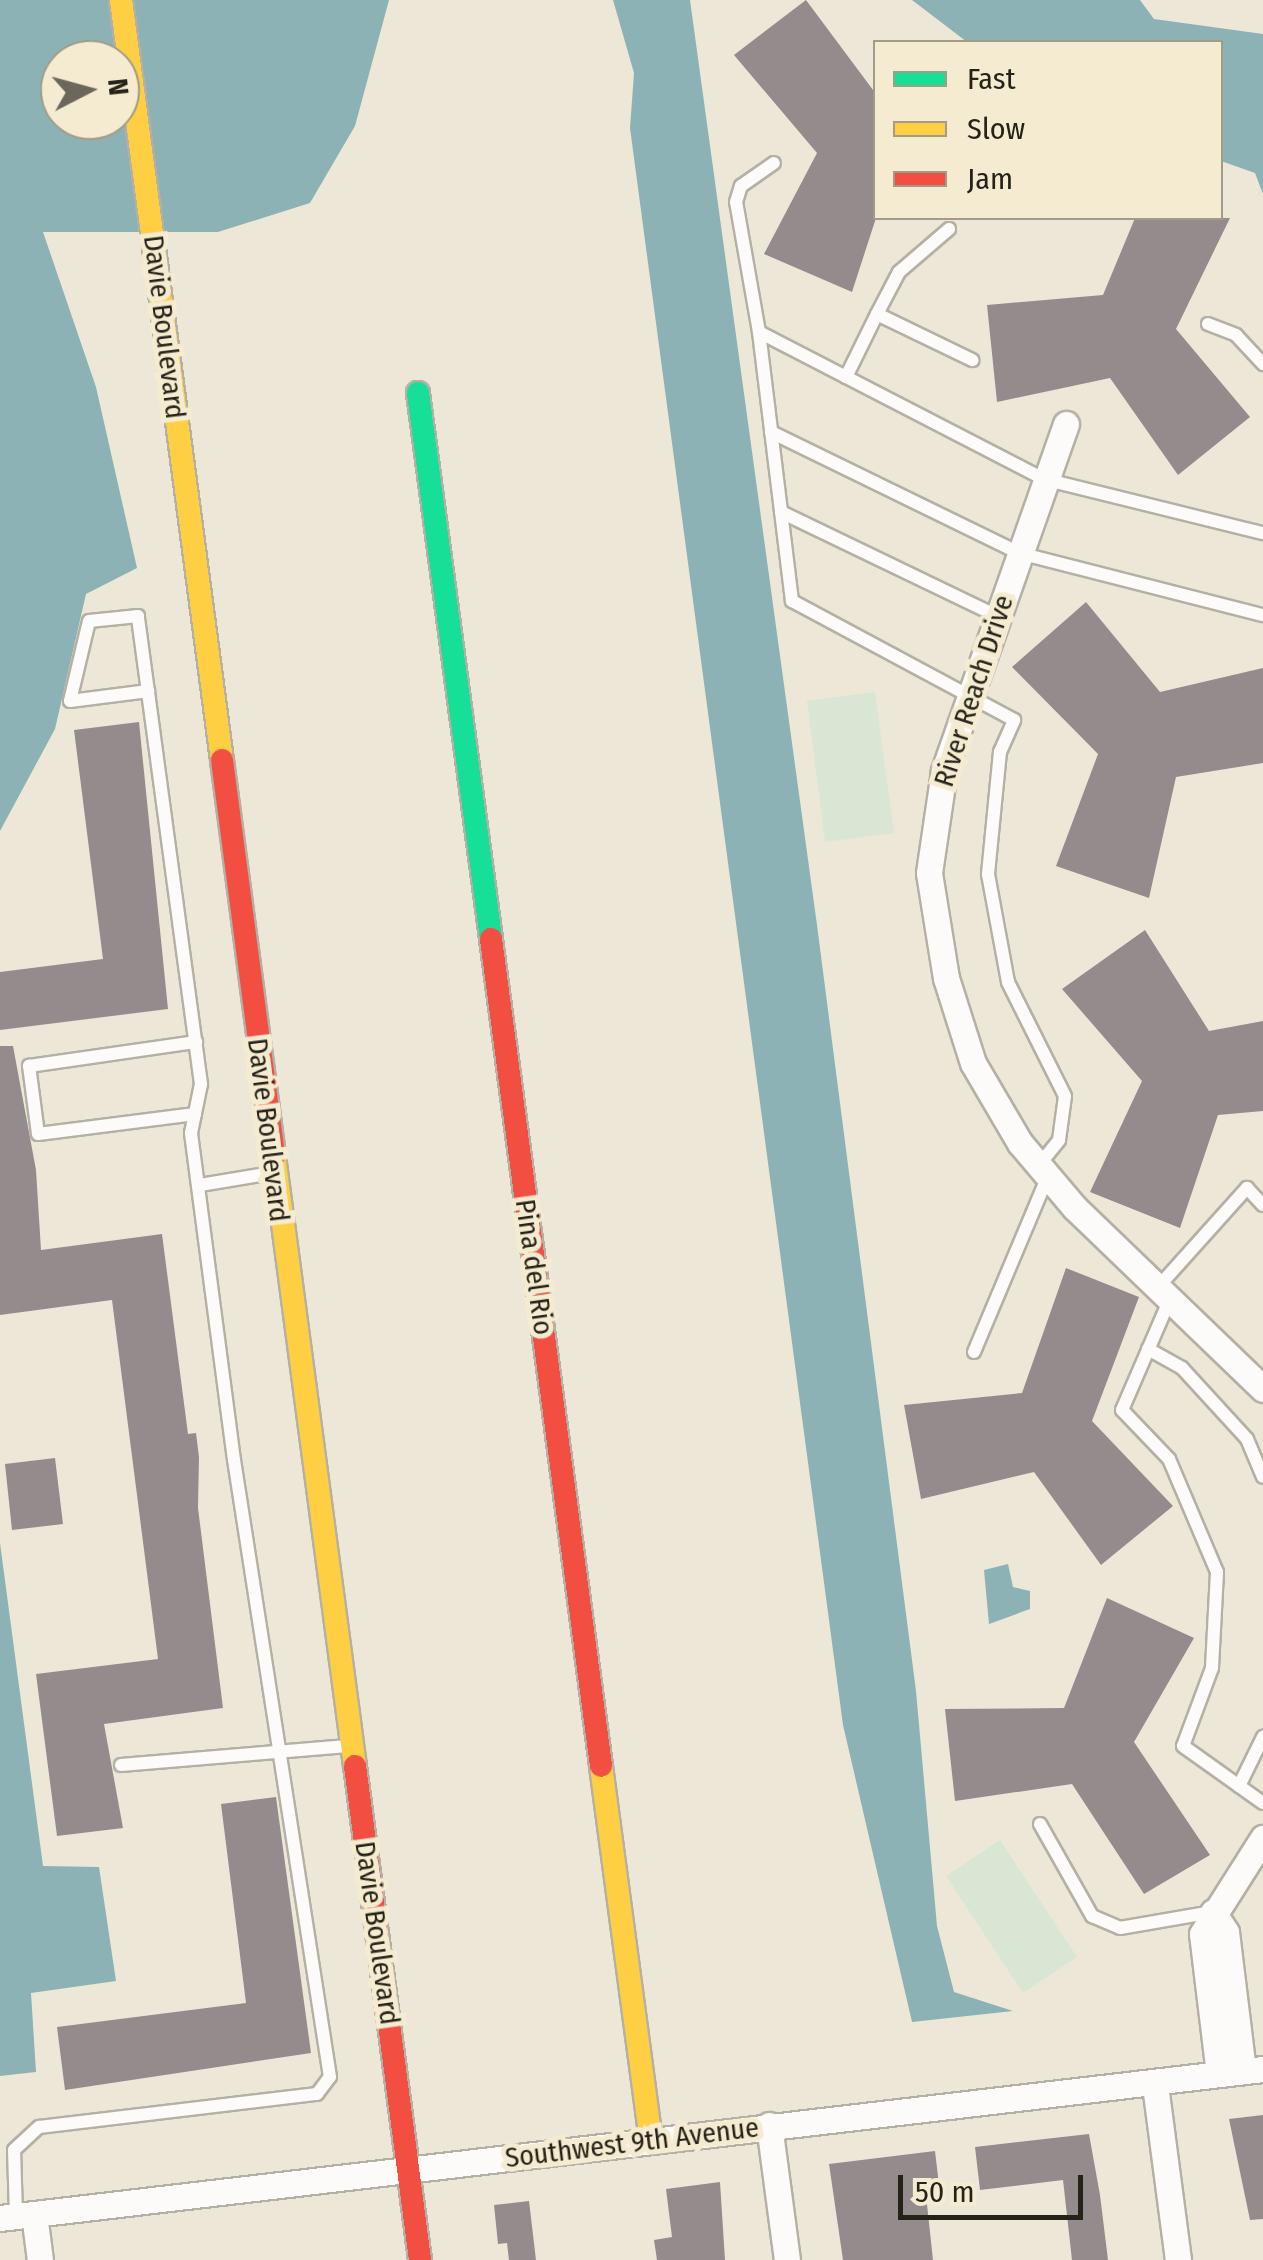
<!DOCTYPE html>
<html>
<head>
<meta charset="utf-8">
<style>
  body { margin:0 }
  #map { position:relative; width:1263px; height:2260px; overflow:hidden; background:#ede7d8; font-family:"Fira Sans Condensed",sans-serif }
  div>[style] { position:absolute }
  .green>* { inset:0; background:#dae6d4 }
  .water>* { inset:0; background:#8cb2b5 }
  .building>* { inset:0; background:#948c8c }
  .roads { filter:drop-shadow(2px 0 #b4b0a4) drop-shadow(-2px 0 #b4b0a4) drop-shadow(0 2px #b4b0a4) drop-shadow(0 -2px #b4b0a4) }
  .lane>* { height:12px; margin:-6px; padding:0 6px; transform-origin:6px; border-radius:6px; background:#fcfbf9 }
  .street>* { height:25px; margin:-12.5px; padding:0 12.5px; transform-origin:12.5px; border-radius:12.5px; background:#fcfbf9 }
  .fast>* { height:22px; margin:-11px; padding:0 11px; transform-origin:11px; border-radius:11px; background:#16e098 }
  .slow>* { height:22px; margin:-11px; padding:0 11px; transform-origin:11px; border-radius:11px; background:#ffcf43 }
  .jam>* { height:22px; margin:-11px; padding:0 11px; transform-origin:11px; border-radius:11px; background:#f24e42 }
  span { translate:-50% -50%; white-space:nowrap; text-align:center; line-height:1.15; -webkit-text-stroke:10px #f5ebd0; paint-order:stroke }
  .street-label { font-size:28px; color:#252218 }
  .legend { position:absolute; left:873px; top:40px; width:350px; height:180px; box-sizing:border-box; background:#f5ebd0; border:2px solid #a29b86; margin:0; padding:12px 18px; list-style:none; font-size:30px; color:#252218 }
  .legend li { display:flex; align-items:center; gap:20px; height:50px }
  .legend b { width:50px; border:2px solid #a29b86 }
  .north { position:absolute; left:40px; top:40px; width:100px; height:100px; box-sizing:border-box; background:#f5ebd0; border:2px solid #a29b86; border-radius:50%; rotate:84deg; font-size:28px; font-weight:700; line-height:40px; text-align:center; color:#252218 }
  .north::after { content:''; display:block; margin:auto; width:35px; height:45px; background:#6b675b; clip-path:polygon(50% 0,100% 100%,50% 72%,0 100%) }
  .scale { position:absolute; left:898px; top:2175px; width:185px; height:45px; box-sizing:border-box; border:5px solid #252218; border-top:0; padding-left:12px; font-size:30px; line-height:35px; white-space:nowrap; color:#252218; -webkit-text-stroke:8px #f5ebd0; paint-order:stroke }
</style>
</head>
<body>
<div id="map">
  <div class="green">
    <div style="clip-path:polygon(875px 692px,894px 833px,825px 842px,807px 701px)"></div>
    <div style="clip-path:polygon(1000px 1840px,1077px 1957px,1023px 1993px,946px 1876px)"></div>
  </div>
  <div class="water">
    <div style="clip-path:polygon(evenodd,0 0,389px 0,355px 126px,310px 203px,218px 232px,43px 232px,96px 387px,137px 568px,86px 594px,55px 729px,0 831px,0 0,60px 60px,120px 60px,120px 120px,60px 120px,60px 60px)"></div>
    <div style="clip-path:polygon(613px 0,690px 0,817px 925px,916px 1691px,937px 1926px,954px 1992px,1013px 2011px,912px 2022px,843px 1725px,630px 128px,634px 73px)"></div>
    <div style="clip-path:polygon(912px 0,1140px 0,1154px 19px,1263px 34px,1263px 194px,1255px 173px,1221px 161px,1220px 42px,967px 42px)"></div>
    <div style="clip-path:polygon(0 1543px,43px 1866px,99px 1867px,116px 1981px,31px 1993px,36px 2072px,0 2076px)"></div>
    <div style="clip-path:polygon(1008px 1564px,1013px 1587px,1030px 1591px,1030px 1609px,989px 1624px,984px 1570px)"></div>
  </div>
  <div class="building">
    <div style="clip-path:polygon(806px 0,876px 94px,876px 218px,852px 292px,764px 254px,817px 153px,734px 55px)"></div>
    <div style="clip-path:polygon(1135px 218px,1230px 218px,1176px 329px,1250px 417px,1178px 475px,1110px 378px,997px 402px,987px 305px,1103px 295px)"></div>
    <div style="clip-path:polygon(1086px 602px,1160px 692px,1263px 668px,1263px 763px,1176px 777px,1149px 898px,1056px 866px,1098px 754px,1012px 667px)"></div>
    <div style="clip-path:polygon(139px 722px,168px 1009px,0 1030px,0 972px,103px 959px,74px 730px)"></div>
    <div style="clip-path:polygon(1145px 930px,1209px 1031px,1263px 1021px,1263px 1111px,1218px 1115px,1180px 1228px,1090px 1192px,1142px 1081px,1062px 989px)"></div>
    <div style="clip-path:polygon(0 1046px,13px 1046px,36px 1170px,41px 1250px,162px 1234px,188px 1434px,196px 1433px,199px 1457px,198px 1508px,223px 1708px,104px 1724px,123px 1828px,57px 1836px,36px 1674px,158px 1659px,112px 1300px,0 1315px)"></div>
    <div style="clip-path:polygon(1066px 1268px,1139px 1297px,1092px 1421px,1173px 1506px,1101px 1565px,1034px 1472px,921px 1499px,904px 1405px,1022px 1393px)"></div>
    <div style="clip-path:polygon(55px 1458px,63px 1524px,12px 1530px,5px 1464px)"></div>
    <div style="clip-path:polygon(1107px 1598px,1194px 1638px,1134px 1742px,1210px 1855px,1144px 1894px,1072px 1784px,955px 1801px,945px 1709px,1064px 1708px)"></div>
    <div style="clip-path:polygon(276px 1797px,311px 2053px,65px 2090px,57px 2027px,246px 2003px,221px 1804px)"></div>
    <div style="clip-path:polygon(1263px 2115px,1263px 2219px,1250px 2220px,1229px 2119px)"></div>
    <div style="clip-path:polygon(1089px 2134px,1100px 2195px,1108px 2260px,1072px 2260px,1063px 2180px,980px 2190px,975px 2147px)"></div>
    <div style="clip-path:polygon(935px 2151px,940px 2193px,926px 2195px,933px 2260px,843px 2260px,829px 2164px)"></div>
    <div style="clip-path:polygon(720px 2182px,725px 2260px,657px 2260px,654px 2240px,672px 2237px,666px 2189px)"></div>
    <div style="clip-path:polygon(529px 2201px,536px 2260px,509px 2260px,507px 2243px,498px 2244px,494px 2205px)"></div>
  </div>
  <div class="roads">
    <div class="lane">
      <div style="left:877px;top:314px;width:47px;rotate:-62.4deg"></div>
      <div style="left:899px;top:272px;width:66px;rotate:-40.7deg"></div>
      <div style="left:1208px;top:324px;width:30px;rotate:21deg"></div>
      <div style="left:1236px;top:335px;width:40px;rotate:47deg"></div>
      <div style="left:759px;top:332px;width:132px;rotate:-100deg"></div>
      <div style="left:736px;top:202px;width:17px;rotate:-73deg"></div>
      <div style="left:741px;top:186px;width:40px;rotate:-34.9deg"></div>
      <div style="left:846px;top:377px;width:70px;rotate:-63.8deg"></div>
      <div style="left:877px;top:314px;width:106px;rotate:25.8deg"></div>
      <div style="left:771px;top:432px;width:276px;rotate:26deg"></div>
      <div style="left:1019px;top:553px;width:252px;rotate:14.3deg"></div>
      <div style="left:781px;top:512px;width:240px;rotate:25.7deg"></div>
      <div style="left:195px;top:1114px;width:158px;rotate:172.7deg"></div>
      <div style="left:38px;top:1134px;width:69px;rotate:-97.5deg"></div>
      <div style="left:29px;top:1066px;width:169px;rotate:-8.2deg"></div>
      <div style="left:1039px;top:1165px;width:32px;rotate:-51deg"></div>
      <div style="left:1059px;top:1140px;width:44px;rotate:-82.2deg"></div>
      <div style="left:1065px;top:1096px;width:127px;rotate:-116.6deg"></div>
      <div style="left:1008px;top:982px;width:110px;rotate:-100.5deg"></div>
      <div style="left:988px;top:874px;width:123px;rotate:-84.4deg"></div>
      <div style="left:1000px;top:752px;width:35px;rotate:-66deg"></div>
      <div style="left:1014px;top:720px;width:252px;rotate:-151.8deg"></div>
      <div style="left:792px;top:601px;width:271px;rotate:-97deg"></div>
      <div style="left:759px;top:332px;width:321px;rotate:27.3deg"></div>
      <div style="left:1044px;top:479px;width:226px;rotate:13.9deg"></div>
      <div style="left:200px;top:1185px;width:73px;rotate:-9.5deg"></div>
      <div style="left:1159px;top:1286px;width:132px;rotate:-48.1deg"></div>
      <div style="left:1247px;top:1188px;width:23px;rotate:47deg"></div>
      <div style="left:1170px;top:1299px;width:121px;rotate:113.4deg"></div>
      <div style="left:1122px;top:1410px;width:68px;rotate:46.2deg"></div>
      <div style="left:1169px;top:1459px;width:123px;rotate:67deg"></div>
      <div style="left:1217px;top:1572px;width:96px;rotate:93deg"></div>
      <div style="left:1212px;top:1668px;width:83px;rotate:110.4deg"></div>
      <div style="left:1183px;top:1746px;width:98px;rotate:35.5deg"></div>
      <div style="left:1148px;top:1349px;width:39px;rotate:29deg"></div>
      <div style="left:1182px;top:1368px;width:96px;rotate:47.5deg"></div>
      <div style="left:1247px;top:1439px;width:41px;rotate:67.2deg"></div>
      <div style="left:974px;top:1352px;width:191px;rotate:-67.2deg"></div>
      <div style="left:121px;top:1765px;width:227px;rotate:-4.8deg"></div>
      <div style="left:1239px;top:1786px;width:55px;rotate:-63.9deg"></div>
      <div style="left:1040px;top:1824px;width:106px;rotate:60.5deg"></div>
      <div style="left:1092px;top:1916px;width:30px;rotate:23deg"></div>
      <div style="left:1120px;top:1928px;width:94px;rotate:-9.8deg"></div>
      <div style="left:16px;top:2216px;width:66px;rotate:-91.7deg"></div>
      <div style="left:14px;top:2150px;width:34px;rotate:-43deg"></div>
      <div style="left:39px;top:2127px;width:280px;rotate:-6.8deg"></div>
      <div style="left:317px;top:2094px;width:21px;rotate:-53deg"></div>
      <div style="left:330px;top:2077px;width:624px;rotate:-98.84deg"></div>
      <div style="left:234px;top:1460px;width:330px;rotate:-97.5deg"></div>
      <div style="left:191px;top:1133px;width:50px;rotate:-78.5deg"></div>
      <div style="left:201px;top:1084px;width:472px;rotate:-97.7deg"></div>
      <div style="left:138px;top:616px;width:49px;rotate:174.2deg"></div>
      <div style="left:89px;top:621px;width:82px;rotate:103.4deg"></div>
      <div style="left:70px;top:701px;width:79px;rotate:-7.3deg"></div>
    </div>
    <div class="street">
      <div style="left:1066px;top:424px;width:368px;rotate:109.4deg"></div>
      <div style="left:944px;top:771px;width:103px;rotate:98.4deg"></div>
      <div style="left:929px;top:873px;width:106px;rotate:80.8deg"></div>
      <div style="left:946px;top:978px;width:89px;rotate:72.4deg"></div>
      <div style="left:973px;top:1063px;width:93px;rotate:59.6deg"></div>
      <div style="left:1020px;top:1143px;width:85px;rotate:49.8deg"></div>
      <div style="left:1075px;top:1208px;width:261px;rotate:43.9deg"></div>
      <div style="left:1213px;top:1912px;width:24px;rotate:57deg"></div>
      <div style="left:1226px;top:1932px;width:140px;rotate:83deg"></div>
      <div style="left:1219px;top:2074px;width:141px;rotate:-96.9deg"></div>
      <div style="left:1202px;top:1934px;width:114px;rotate:-57.6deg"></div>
      <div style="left:1155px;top:2085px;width:177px;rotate:82.5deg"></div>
      <div style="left:769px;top:2125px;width:136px;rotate:82.4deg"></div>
      <div style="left:34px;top:2214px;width:46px;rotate:82.6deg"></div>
      <div style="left:0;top:2218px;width:1272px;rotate:-6.73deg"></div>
    </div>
    <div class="fast">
      <div style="left:418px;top:393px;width:551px;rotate:82.38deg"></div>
    </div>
    <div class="slow">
      <div style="left:121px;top:0;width:767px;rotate:82.43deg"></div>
      <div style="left:274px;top:1156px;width:615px;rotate:82.44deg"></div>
      <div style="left:601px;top:1766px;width:377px;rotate:82.4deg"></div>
    </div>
    <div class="jam">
      <div style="left:222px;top:760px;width:399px;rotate:82.5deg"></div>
      <div style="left:491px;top:939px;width:834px;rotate:82.42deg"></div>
      <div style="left:355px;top:1766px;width:498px;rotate:82.5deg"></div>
    </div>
  </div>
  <div class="street-label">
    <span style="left:164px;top:327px;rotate:83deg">Davie Boulevard</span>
    <span style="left:974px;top:691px;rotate:-72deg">River Reach Drive</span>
    <span style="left:268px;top:1130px;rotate:83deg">Davie Boulevard</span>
    <span style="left:534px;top:1267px;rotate:82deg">Pina del Rio</span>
    <span style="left:377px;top:1933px;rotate:82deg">Davie Boulevard</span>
    <span style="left:632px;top:2143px;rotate:-7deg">Southwest 9th Avenue</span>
  </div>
  <ul class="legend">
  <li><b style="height:12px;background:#16e098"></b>Fast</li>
  <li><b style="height:12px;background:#ffcf43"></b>Slow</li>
  <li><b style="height:12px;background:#f24e42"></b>Jam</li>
  </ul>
  <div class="north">N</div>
  <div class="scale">50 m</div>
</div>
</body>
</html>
